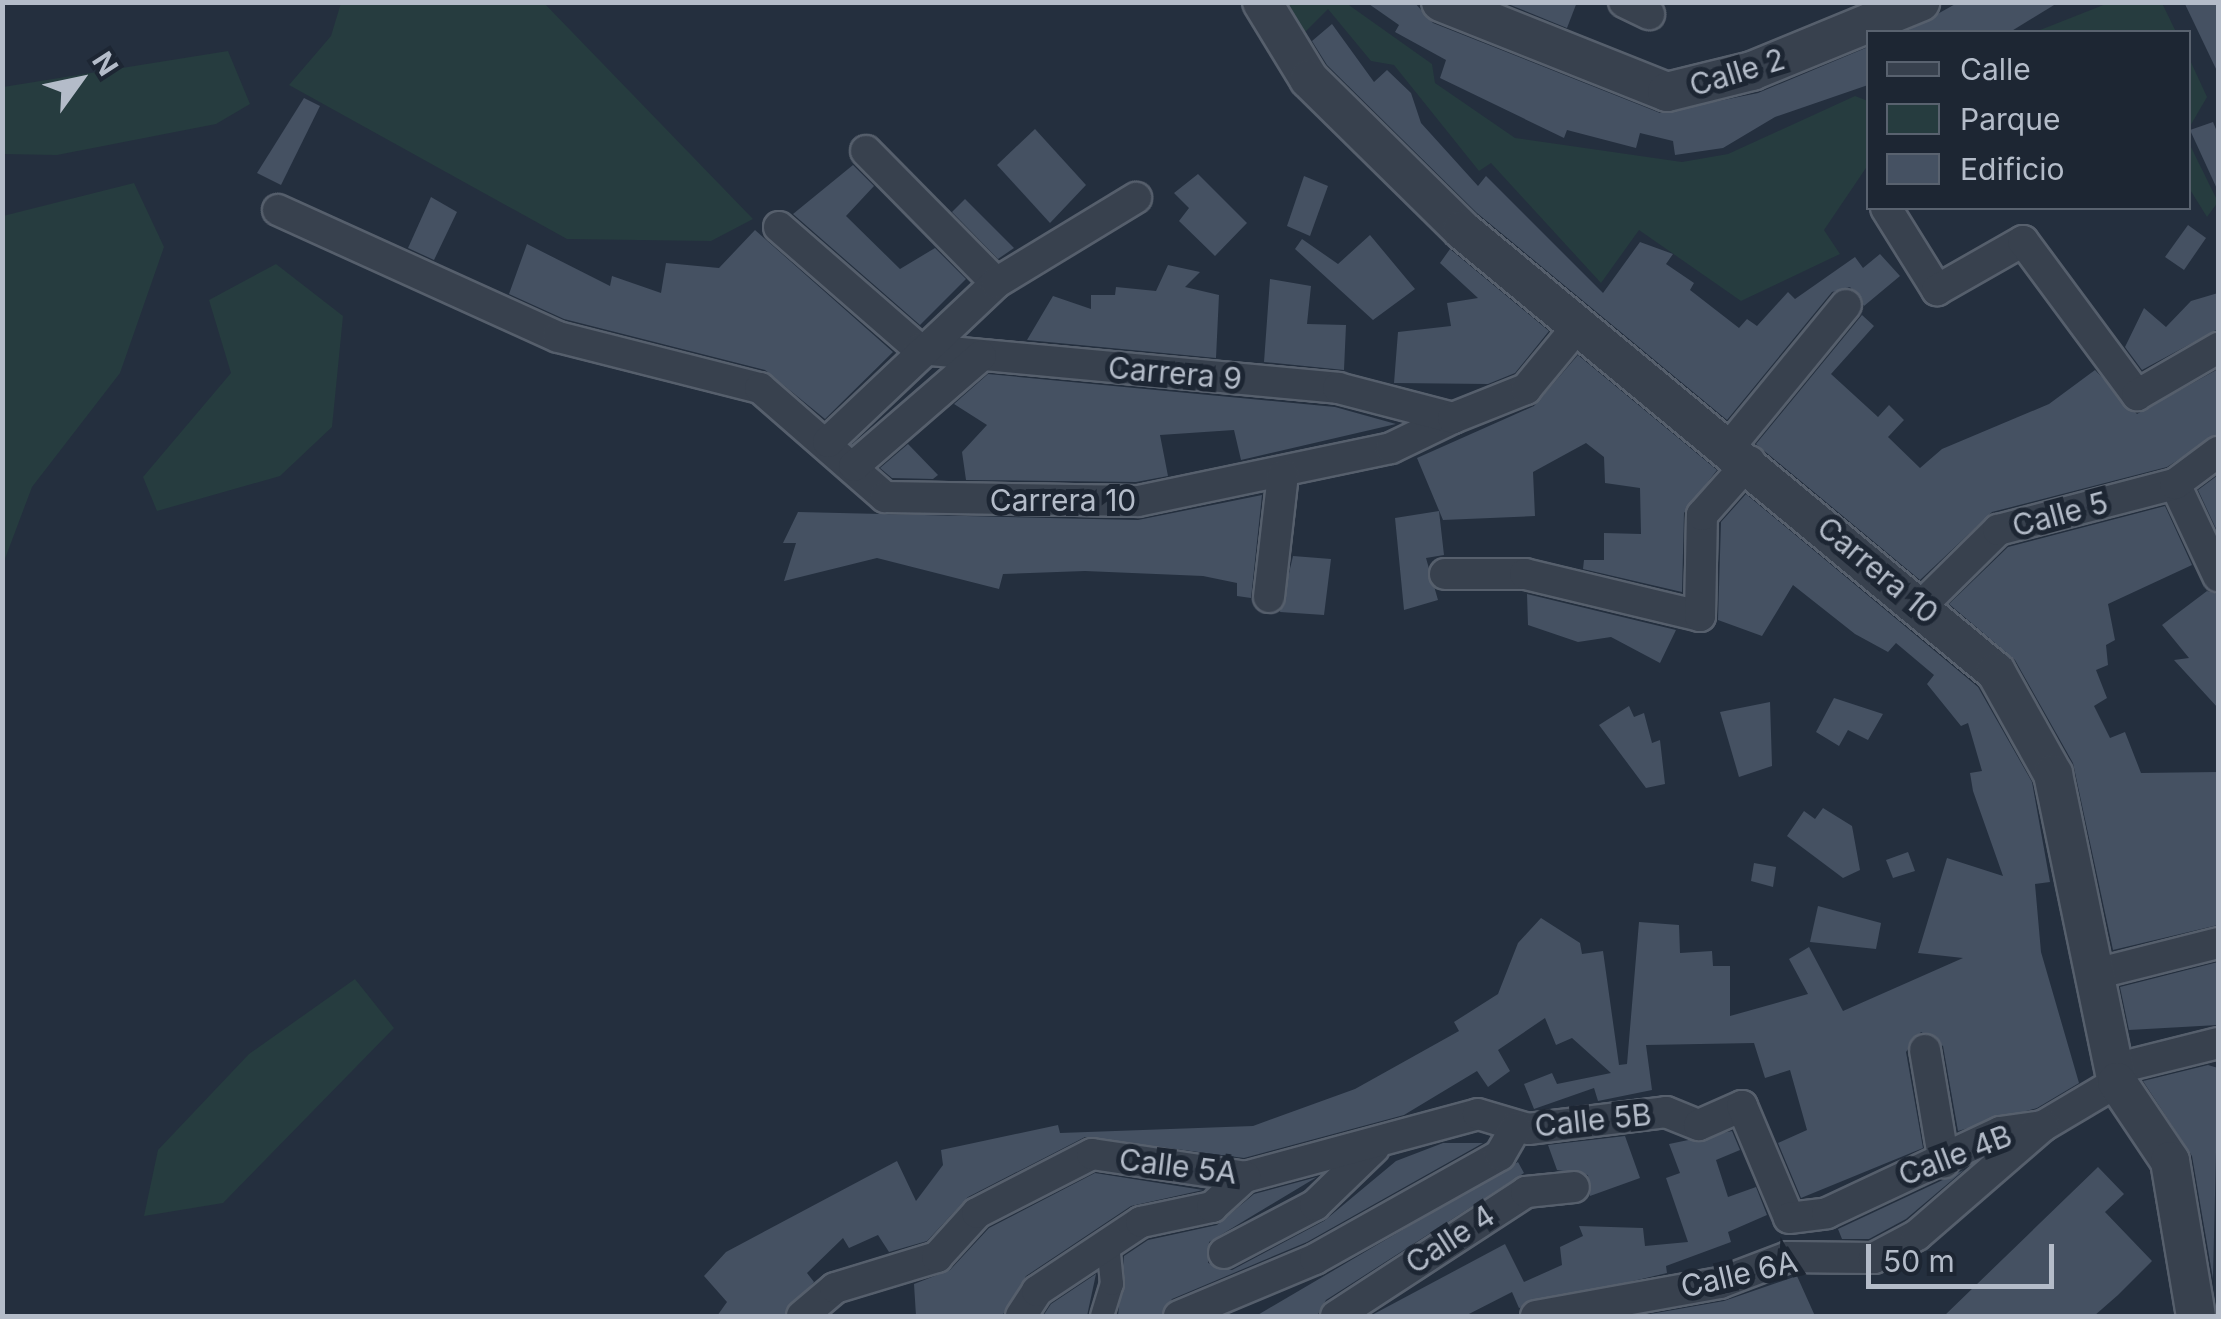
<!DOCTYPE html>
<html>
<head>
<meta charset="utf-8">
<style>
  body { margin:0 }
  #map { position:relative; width:2221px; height:1319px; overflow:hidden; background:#242f3e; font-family:Inter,sans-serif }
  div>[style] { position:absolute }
  .green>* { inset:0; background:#263c3f }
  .building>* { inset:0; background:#455162 }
  .roads { filter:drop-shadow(2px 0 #565f6c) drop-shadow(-2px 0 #565f6c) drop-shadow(0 2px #565f6c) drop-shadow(0 -2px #565f6c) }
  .pedestrian>* { height:22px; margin:-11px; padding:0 11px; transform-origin:11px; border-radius:11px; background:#38414e }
  .minor>* { height:30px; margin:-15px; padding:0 15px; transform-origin:15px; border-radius:15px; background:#38414e }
  .tertiary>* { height:38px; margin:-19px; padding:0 19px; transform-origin:19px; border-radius:19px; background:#38414e }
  span { translate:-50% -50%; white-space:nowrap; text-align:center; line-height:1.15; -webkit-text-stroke:10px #1d2633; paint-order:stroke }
  .street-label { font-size:30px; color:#b4bcc9 }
  .frame { position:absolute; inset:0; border:5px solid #b4bcc9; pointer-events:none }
  .legend { position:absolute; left:1866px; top:30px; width:325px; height:180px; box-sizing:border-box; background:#1d2633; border:2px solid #59626f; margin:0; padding:12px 18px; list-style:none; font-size:30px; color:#b4bcc9 }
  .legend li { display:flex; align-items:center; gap:20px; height:50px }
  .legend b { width:50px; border:2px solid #59626f }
  .north { position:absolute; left:30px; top:30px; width:100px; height:100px; -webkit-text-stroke:8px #1d2633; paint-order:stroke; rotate:57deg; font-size:28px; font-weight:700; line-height:40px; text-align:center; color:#b4bcc9 }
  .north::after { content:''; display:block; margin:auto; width:35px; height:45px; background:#b4bcc9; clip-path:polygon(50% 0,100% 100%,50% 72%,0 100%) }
  .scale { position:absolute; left:1866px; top:1244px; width:188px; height:45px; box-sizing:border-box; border:5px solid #b4bcc9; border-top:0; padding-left:12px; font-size:30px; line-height:35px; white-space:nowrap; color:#b4bcc9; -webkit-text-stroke:8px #1d2633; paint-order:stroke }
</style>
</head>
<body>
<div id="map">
  <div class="green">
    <div style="clip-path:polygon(2111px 2px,2162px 3px,2176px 32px,2035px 32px)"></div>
    <div style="clip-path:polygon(341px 3px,544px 3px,753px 219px,711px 241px,567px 239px,289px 85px,331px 36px)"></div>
    <div style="clip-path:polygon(1286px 3px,1346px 3px,1432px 64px,1435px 83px,1515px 138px,1682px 162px,1728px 154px,1855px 96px,1868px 101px,1868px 165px,1824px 230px,1840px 254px,1741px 301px,1639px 230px,1601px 283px,1491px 163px,1479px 171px,1394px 65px,1371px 61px,1328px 9px,1303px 34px)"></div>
    <div style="clip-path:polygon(228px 51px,250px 104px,216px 124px,57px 155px,3px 154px,3px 87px)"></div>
    <div style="clip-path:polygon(2189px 58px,2207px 97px,2189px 128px)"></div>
    <div style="clip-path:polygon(2188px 141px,2218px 202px,2207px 217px,2189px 188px)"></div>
    <div style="clip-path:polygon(134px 183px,164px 247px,120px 373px,32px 487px,3px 564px,3px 216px)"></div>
    <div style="clip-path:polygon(276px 264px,343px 316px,332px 427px,280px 476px,157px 511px,143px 477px,231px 373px,209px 300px)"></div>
    <div style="clip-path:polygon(355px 979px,394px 1028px,223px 1203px,144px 1216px,158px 1150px,249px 1054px)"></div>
  </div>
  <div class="building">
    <div style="clip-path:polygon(1366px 2px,1414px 2px,1433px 23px,1660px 113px,1758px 93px,1868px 47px,1868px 85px,1775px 117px,1723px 148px,1675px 155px,1673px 141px,1640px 133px,1636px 148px,1567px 130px,1564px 138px,1440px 78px,1446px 60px,1395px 32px,1399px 25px)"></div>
    <div style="clip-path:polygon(1503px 2px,1577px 2px,1567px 28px)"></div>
    <div style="clip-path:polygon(1959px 2px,2059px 2px,2010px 32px,1905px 32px)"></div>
    <div style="clip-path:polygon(2184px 2px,2218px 2px,2218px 73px)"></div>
    <div style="clip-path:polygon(1332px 24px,1374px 82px,1387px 70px,1411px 93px,1421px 123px,1478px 186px,1486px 176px,1603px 293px,1640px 242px,1673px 254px,1666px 264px,1694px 283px,1690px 290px,1739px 328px,1747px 319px,1757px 326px,1788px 292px,1795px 299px,1855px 257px,1863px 268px,1880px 254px,1900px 276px,1864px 306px,1850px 287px,1832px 292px,1727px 420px,1477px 213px,1327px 65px,1312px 41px)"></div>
    <div style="clip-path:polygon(304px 98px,320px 106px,281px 185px,257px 173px)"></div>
    <div style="clip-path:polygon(2213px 122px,2218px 134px,2218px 191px,2190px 130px)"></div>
    <div style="clip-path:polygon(1035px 129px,1086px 185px,1050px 223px,997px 165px)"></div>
    <div style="clip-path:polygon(853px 165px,874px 186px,846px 216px,900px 269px,935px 248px,966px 279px,920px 325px,793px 214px)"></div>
    <div style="clip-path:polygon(1198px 174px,1247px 223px,1215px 256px,1179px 221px,1189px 208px,1174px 193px)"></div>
    <div style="clip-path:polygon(1304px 176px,1328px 186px,1310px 236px,1287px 226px)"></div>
    <div style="clip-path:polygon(431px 197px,457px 212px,434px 260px,408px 248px)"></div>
    <div style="clip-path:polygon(965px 199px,1014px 248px,998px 259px,952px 212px)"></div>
    <div style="clip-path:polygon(2188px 225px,2206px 238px,2184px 270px,2165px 257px)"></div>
    <div style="clip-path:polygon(755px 230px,893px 352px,825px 419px,765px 370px,564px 319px,509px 294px,527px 244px,610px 286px,612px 276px,661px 293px,666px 263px,719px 268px)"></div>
    <div style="clip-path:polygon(1370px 235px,1415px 289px,1373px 320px,1295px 249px,1302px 239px,1338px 264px)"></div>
    <div style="clip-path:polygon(1450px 249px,1549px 331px,1515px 373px,1488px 384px,1394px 383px,1398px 332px,1451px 326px,1447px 303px,1478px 298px,1440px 263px)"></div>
    <div style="clip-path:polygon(1168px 265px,1200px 272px,1185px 287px,1219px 295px,1216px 358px,1027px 340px,1053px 296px,1091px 309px,1091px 295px,1115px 295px,1116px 287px,1156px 291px)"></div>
    <div style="clip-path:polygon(1270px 279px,1311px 286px,1307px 324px,1346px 325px,1344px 370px,1264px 362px)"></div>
    <div style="clip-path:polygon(2218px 293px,2218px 329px,2142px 370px,2125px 347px,2144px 308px,2166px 327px,2191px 301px)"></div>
    <div style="clip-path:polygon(1862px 315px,1874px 326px,1831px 374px,1878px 417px,1889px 405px,1904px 420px,1888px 437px,1920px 468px,1942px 449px,2049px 404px,2095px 370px,2137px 414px,2218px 369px,2218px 434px,2167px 467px,1992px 512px,1920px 580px,1756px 444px)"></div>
    <div style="clip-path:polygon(1578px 355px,1717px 470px,1684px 513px,1682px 592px,1583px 569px,1584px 560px,1604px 560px,1604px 533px,1641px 534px,1640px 488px,1605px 483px,1604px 457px,1586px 443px,1533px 472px,1535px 516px,1443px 520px,1417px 458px,1534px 406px)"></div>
    <div style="clip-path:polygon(988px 374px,1335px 407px,1396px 424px,1241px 460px,1234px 430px,1160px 435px,1168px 476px,1136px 482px,966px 480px,962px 452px,987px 425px,954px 404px)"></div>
    <div style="clip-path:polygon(908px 444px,938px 475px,933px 479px,892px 478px,880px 468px)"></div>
    <div style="clip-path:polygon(2218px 475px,2218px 533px,2198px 490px)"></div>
    <div style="clip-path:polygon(1746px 494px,1978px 687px,2032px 782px,2050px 882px,2035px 884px,2041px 952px,2079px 1083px,2037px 1108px,1958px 1131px,1943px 1046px,1921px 1032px,1906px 1052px,1923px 1148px,1801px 1198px,1778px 1143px,1807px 1130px,1790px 1070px,1765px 1078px,1754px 1043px,1646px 1045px,1652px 1090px,1598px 1101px,1594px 1088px,1534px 1109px,1524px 1084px,1552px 1073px,1557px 1084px,1611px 1073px,1572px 1038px,1556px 1045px,1545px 1018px,1498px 1050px,1510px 1071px,1488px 1087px,1477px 1071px,1404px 1115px,1244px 1158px,1085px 1137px,968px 1197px,927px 1241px,889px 1252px,878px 1235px,849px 1248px,843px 1238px,807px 1273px,814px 1282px,784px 1316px,717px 1316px,727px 1302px,704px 1276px,726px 1252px,897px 1161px,916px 1201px,943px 1165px,941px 1150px,1058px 1125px,1060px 1133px,1253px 1126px,1355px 1089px,1459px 1031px,1454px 1022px,1498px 994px,1518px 943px,1541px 918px,1580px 943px,1582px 954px,1603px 951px,1619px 1065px,1627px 1064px,1639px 922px,1679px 925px,1680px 953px,1712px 951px,1713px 966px,1730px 966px,1730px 1016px,1808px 994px,1789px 959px,1809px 947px,1843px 1011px,1963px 958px,1918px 953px,1947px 858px,2003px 876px,1973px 791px,1970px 773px,1982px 771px,1968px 723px,1961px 726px,1927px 684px,1934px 675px,1896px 643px,1888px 652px,1855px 634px,1793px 585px,1762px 636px,1718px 620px,1721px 522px)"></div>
    <div style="clip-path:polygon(1262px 495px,1251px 598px,1237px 596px,1237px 583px,1203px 576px,1085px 571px,1003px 574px,999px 589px,877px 558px,784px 581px,796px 543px,783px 543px,798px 512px,1138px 520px)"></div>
    <div style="clip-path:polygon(2165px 506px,2192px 565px,2108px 604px,2115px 640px,2106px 645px,2108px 665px,2096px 670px,2107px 698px,2094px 706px,2110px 738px,2125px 732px,2141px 773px,2218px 772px,2218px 925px,2113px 950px,2073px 763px,2015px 660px,1949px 604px,2008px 547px)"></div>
    <div style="clip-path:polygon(1439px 511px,1444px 555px,1426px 558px,1438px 600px,1404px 610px,1395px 518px)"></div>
    <div style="clip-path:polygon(1293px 556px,1331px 559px,1324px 615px,1280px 612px)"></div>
    <div style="clip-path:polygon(2207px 591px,2218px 594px,2218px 708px,2174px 660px,2189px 658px,2162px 625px)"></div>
    <div style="clip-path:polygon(1527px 594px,1676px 630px,1660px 663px,1611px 637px,1578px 642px,1528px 625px)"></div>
    <div style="clip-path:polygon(1834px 698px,1883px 714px,1868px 740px,1848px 730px,1839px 746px,1816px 732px)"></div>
    <div style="clip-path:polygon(1770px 702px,1772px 766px,1739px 777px,1720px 712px)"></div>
    <div style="clip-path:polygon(1629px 706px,1634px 717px,1644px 713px,1652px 743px,1660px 740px,1665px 784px,1646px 788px,1599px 725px)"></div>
    <div style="clip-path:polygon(1823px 808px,1852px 826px,1860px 870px,1843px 878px,1787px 836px,1804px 811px,1815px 819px)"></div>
    <div style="clip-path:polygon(1908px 852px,1915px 871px,1893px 878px,1886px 860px)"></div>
    <div style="clip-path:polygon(1754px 863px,1776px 867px,1773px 887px,1751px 881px)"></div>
    <div style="clip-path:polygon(1818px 906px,1881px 923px,1876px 949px,1810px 942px)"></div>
    <div style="clip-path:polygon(2218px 962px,2218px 1025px,2129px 1030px,2120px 987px)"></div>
    <div style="clip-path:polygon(2208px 1065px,2218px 1068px,2213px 1279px,2192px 1156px,2143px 1081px)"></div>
    <div style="clip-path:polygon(1732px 1131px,1740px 1150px,1716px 1160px,1728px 1197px,1756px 1187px,1767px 1215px,1728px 1232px,1731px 1242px,1666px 1266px,1667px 1273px,1519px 1308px,1512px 1292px,1465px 1316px,1370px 1316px,1505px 1244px,1524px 1282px,1562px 1265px,1560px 1247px,1583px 1236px,1579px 1226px,1643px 1228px,1645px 1246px,1688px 1242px,1666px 1178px,1680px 1173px,1669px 1144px)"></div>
    <div style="clip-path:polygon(1625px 1136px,1640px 1178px,1590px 1196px,1588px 1175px,1557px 1170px,1548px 1145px)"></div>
    <div style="clip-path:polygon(1443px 1143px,1483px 1143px,1307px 1242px,1172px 1299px,1161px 1316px,1118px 1316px,1124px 1256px,1148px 1240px,1217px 1225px,1254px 1194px,1317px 1177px,1209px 1242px,1208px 1263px,1232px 1270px,1324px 1221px,1396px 1161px)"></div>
    <div style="clip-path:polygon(1518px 1162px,1524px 1173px,1326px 1300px,1317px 1316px,1256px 1316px)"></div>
    <div style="clip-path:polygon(2098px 1167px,2124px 1194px,2105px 1212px,2152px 1261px,2118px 1295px,2094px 1316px,1944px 1316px)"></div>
    <div style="clip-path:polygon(1964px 1170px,1906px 1219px,1869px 1239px,1842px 1239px,1838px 1229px)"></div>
    <div style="clip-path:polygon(1095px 1173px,1203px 1190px,1131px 1206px,1026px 1276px,1002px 1316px,916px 1316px,914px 1284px,950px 1270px,989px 1228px)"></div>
    <div style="clip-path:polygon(1096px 1274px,1087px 1316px,1043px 1316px,1051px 1304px)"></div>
    <div style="clip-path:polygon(1797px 1276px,1815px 1316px,1639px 1316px,1724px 1301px)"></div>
  </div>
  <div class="roads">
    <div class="pedestrian">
      <div style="left:1102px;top:1316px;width:34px;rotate:-73deg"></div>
      <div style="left:1112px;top:1284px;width:40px;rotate:-95.7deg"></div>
    </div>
    <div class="minor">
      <div style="left:1624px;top:2px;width:28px;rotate:26deg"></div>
      <div style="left:866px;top:151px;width:185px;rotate:45.4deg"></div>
      <div style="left:1886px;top:208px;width:97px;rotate:58.1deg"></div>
      <div style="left:1937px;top:290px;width:99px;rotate:-29.7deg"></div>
      <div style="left:2023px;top:241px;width:192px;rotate:53.5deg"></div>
      <div style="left:2137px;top:395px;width:94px;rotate:-30.1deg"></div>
      <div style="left:278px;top:210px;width:307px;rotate:24.4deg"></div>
      <div style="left:558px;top:337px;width:208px;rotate:14.2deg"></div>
      <div style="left:760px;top:388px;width:166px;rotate:41.1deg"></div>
      <div style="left:885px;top:497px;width:253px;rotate:0.9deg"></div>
      <div style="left:1138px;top:501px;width:258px;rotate:-11.8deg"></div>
      <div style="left:1391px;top:448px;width:69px;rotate:-25.8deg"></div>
      <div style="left:779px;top:227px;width:186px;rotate:41.1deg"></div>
      <div style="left:919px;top:349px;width:421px;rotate:5.3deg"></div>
      <div style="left:1338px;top:388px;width:119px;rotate:14.6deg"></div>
      <div style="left:1453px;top:418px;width:79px;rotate:-21.7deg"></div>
      <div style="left:1526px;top:389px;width:82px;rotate:-50.5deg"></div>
      <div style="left:828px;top:442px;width:231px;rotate:-43.4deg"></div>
      <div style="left:996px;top:283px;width:164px;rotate:-31.3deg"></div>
      <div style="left:1731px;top:445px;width:181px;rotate:-50.6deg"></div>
      <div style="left:854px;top:466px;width:168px;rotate:-40.9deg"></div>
      <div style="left:2175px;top:484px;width:102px;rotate:64.9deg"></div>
      <div style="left:1445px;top:574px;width:80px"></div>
      <div style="left:1525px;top:574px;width:180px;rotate:13.5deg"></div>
      <div style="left:1700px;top:616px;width:101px;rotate:-88.9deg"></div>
      <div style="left:1702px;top:515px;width:72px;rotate:-48.4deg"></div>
      <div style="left:1269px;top:597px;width:123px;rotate:-83.5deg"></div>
      <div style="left:1920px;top:607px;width:110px;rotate:-44.6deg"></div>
      <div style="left:1998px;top:530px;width:183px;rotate:-14.6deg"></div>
      <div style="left:2175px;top:484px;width:54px;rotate:-36.7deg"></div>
      <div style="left:2095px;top:974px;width:127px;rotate:-14.1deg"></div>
      <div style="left:1925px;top:1050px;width:114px;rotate:80.4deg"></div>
      <div style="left:2114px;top:1069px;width:107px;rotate:-14deg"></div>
      <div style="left:1224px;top:1253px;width:103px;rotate:-27.8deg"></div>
      <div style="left:1315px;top:1205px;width:82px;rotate:-44deg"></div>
      <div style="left:802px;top:1316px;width:43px;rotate:-40.3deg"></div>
      <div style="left:835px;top:1288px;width:107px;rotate:-16.9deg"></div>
      <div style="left:937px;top:1257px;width:59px;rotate:-47.7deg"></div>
      <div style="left:977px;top:1213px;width:129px;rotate:-27.2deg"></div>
      <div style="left:1092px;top:1154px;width:155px;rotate:8.5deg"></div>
      <div style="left:1245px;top:1177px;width:241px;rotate:-15.1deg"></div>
      <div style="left:1478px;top:1114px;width:52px;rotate:16.7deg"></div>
      <div style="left:1528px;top:1129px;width:139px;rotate:-7deg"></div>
      <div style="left:1666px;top:1112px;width:35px;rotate:22deg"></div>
      <div style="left:1699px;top:1125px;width:47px;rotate:-23.8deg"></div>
      <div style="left:1742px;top:1106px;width:121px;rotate:67.2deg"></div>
      <div style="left:1789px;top:1218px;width:38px;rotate:-7deg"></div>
      <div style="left:1827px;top:1213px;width:191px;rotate:-25.1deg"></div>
      <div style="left:2000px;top:1132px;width:43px;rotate:-7.9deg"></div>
      <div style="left:2043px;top:1126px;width:86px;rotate:-30.7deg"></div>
      <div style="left:1021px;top:1316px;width:30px;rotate:-57deg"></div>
      <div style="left:1037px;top:1291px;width:125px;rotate:-33.6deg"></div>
      <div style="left:1141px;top:1222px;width:73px;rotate:-11.9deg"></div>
      <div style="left:1212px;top:1207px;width:45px;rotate:-42.3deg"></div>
      <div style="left:1179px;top:1316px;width:147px;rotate:-22.7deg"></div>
      <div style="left:1315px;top:1259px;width:212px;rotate:-29.3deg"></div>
      <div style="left:1500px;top:1155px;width:32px;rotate:-60deg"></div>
      <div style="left:1336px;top:1316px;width:227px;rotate:-33.1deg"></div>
      <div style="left:1526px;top:1192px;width:48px;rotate:-5.9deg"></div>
      <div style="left:1536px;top:1316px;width:187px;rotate:-10.2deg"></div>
      <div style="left:1720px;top:1283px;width:73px;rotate:-20.9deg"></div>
      <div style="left:1788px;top:1257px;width:86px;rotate:0.7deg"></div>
      <div style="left:1874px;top:1258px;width:49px;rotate:-28.1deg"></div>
      <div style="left:1917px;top:1235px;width:167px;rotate:-40.9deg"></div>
    </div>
    <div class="tertiary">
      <div style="left:1262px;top:2px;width:90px;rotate:58.6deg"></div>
      <div style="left:1309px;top:79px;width:215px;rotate:44.6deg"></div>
      <div style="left:1462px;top:230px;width:693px;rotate:39.62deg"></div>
      <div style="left:1996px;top:672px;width:117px;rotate:60.8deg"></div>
      <div style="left:2053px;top:774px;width:315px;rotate:78.3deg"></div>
      <div style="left:2117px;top:1082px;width:95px;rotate:56.1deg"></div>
      <div style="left:2170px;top:1161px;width:157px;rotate:80.5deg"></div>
      <div style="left:1441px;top:2px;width:243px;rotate:21.7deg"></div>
      <div style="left:1667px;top:92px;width:88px;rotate:-13.9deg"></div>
      <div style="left:1752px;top:71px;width:182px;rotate:-22.3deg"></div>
    </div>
  </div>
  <div class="street-label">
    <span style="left:1737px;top:72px;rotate:-17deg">Calle 2</span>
    <span style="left:1175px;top:373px;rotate:5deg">Carrera 9</span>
    <span style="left:1063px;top:500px">Carrera 10</span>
    <span style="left:2060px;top:514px;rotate:-15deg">Calle 5</span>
    <span style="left:1878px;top:570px;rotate:40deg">Carrera 10</span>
    <span style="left:1593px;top:1120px;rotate:-6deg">Calle 5B</span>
    <span style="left:1955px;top:1155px;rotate:-21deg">Calle 4B</span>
    <span style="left:1178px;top:1166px;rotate:7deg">Calle 5A</span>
    <span style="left:1450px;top:1239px;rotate:-33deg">Calle 4</span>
    <span style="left:1739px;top:1274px;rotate:-13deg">Calle 6A</span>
  </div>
  <div class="frame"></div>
  <ul class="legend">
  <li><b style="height:12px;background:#38414e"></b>Calle</li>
  <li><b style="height:28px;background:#263c3f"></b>Parque</li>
  <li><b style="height:28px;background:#455162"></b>Edificio</li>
  </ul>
  <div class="north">N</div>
  <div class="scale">50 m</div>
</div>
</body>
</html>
